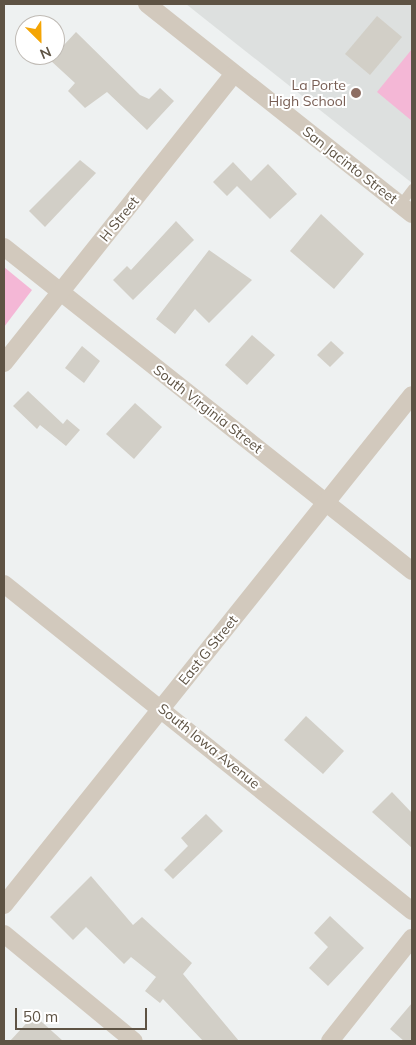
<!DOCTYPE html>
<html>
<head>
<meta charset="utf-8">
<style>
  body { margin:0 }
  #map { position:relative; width:416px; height:1045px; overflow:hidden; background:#eef1f1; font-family:Mulish,sans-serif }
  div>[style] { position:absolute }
  .education>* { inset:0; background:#dde0df }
  .green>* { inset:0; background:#f4b7d6 }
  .building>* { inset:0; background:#d2cfc7 }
  .service>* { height:9px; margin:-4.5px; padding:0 4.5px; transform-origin:4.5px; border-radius:4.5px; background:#d2c9bd }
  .minor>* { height:18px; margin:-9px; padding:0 9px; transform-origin:9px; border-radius:9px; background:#d2c9bd }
  .dots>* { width:14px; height:14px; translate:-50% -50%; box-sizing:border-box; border:2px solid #fff; border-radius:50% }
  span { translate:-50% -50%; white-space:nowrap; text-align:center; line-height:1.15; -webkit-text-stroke:4px #fff; paint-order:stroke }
  .education-label { font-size:14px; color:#785e54 }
  .right { translate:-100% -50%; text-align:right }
  .street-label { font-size:14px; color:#5e5344 }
  .frame { position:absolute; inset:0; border:5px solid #5e5344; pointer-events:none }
  .north { position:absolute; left:15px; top:15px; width:50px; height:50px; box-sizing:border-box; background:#fff; border:1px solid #bfbab4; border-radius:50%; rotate:157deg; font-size:14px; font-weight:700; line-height:20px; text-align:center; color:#5e5344 }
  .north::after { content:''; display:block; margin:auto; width:18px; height:22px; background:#f4a505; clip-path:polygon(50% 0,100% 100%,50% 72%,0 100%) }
  .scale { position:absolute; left:15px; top:1008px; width:132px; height:22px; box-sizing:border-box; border:2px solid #5e5344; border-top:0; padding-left:6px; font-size:15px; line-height:18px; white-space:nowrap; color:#5e5344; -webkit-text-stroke:4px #fff; paint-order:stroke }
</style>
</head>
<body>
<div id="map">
  <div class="education">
    <div style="clip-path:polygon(186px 4px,412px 4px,412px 183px)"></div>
  </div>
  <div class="green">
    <div style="clip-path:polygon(412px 49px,412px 121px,377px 92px)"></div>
    <div style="clip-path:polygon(4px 267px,32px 290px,4px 327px)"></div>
  </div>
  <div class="building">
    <div style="clip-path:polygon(377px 16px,402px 37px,370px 75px,345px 54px)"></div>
    <div style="clip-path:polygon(76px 32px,140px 95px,149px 99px,160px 88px,174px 101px,147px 130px,107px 92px,85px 108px,68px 91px,75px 83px,50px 60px)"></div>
    <div style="clip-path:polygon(80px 160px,96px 173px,45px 227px,29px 211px)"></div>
    <div style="clip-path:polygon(233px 162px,251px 181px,268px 164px,297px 194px,270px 219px,237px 186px,227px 196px,213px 182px)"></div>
    <div style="clip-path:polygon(321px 214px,364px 254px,334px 289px,290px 251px)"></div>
    <div style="clip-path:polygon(176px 221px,194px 240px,133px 300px,113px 280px,127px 266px,131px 270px)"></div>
    <div style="clip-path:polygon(209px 250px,252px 280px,209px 323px,195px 309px,175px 334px,156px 319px)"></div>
    <div style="clip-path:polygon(252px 335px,275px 355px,247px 385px,225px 365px)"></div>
    <div style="clip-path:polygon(331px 341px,344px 353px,330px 367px,317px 355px)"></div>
    <div style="clip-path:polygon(82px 346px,100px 361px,84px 383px,65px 368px)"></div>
    <div style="clip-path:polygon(28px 391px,63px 424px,67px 419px,80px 430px,66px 446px,40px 425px,37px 429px,13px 406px)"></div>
    <div style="clip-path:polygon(135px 403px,162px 427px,134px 459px,106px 434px)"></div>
    <div style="clip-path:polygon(306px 716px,344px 751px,323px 774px,284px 740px)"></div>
    <div style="clip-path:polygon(392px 792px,412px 813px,412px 848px,372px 812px)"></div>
    <div style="clip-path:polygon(206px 814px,223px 831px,173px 879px,164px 870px,188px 846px,181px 838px)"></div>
    <div style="clip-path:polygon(91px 876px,133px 925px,142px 917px,192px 963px,183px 974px,239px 1041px,203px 1041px,163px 999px,160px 1003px,145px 991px,156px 977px,131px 957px,124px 964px,86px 927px,73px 940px,50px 917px)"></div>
    <div style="clip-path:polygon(330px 916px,364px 948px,328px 986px,309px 968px,328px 947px,314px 933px)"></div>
    <div style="clip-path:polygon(412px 1003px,412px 1041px,404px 1041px,390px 1029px)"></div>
    <div style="clip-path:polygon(34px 1015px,63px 1041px,10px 1041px)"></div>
  </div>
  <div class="service">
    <div style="left:400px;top:204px;width:20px;rotate:-53deg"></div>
  </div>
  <div class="minor">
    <div style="left:147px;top:4px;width:338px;rotate:38.4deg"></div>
    <div style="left:4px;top:247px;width:521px;rotate:38.45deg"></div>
    <div style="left:4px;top:363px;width:369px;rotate:-51.5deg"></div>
    <div style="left:4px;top:584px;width:523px;rotate:38.71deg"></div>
    <div style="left:4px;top:905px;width:653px;rotate:-51.34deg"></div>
    <div style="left:4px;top:934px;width:168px;rotate:39.5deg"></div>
    <div style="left:330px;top:1041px;width:132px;rotate:-51.5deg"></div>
  </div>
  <div class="dots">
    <div style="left:356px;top:93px;background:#8d6e63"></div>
  </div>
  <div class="education-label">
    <span class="right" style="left:346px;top:93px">La Porte<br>High School</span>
  </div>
  <div class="street-label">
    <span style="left:350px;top:165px;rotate:38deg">San Jacinto Street</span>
    <span style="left:119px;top:219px;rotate:-51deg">H Street</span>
    <span style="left:208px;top:409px;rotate:38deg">South Virginia Street</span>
    <span style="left:208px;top:650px;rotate:-51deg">East G Street</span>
    <span style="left:209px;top:746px;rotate:39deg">South Iowa Avenue</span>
  </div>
  <div class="frame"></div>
  <div class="north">N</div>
  <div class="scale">50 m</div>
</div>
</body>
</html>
